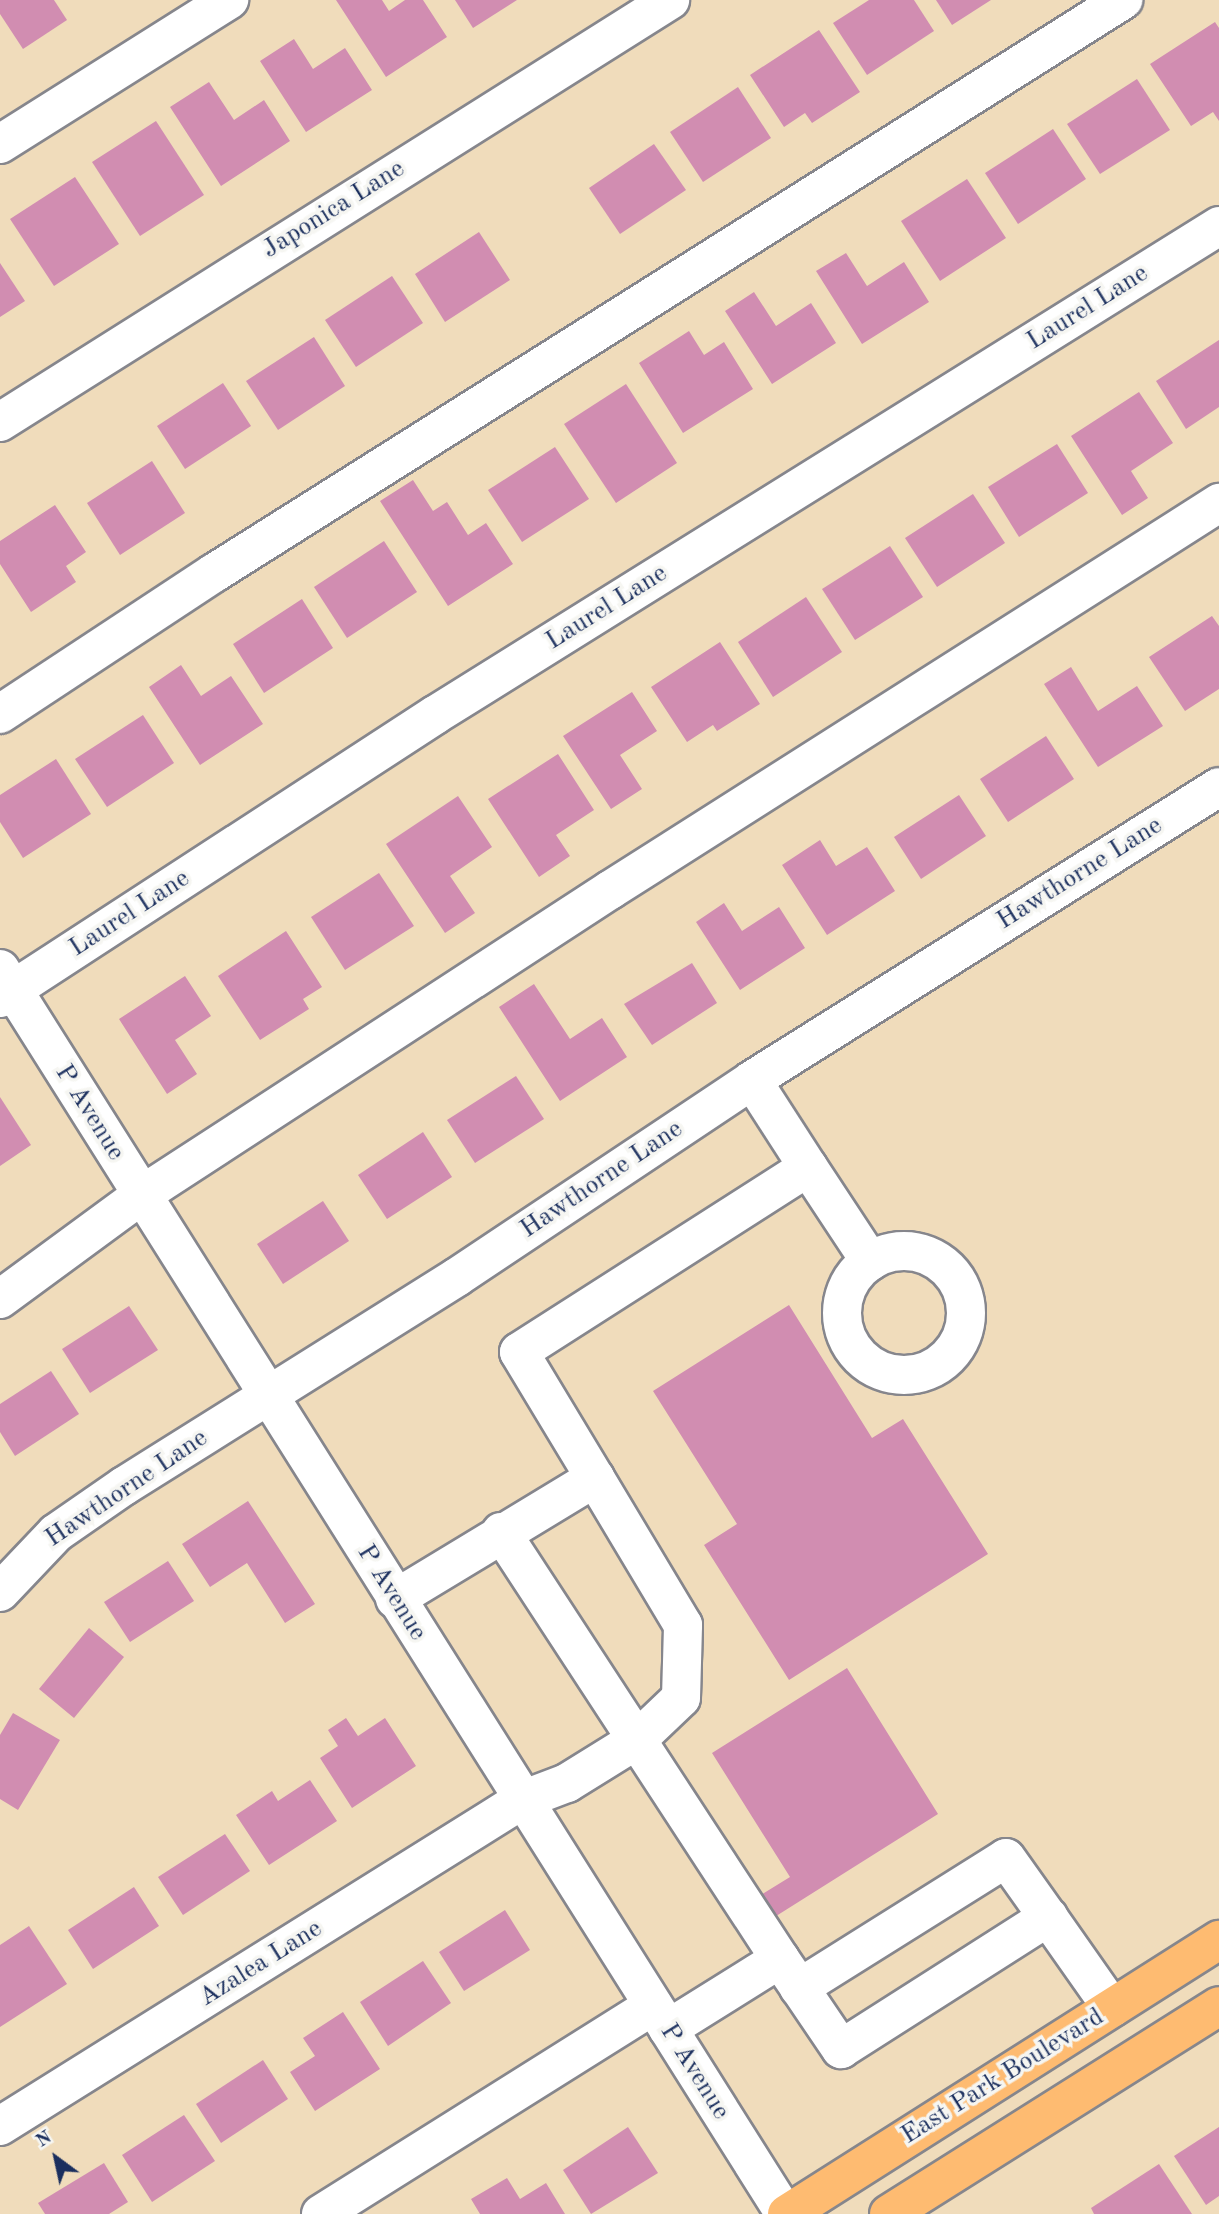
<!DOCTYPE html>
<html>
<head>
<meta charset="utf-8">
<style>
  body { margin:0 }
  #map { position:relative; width:1219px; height:2214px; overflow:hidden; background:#f0dcbb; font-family:"Old Standard TT",serif }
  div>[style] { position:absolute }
  .building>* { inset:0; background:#d18db1 }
  .roads { filter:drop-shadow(2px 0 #86868c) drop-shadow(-2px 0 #86868c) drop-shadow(0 2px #86868c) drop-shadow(0 -2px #86868c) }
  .minor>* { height:38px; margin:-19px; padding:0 19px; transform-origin:19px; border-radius:19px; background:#fff }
  .minor>.ring { margin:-19px; padding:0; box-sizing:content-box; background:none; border:38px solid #fff; border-radius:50% }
  .major>* { height:38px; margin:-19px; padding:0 19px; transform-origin:19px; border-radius:19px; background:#febb71 }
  span { translate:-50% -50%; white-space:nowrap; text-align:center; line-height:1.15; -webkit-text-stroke:7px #f6f6f2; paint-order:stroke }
  .street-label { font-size:26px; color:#1b2f5e }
  .north { position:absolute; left:21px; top:2123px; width:70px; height:70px; -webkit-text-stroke:5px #f6f6f2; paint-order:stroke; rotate:327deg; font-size:19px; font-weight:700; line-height:28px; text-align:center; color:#1b2f5e }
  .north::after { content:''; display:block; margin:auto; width:24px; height:32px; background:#1b2f5e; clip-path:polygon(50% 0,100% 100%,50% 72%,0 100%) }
</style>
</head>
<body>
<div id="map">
  <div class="building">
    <div style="clip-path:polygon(0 0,54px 0,67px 20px,23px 49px,0 14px)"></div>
    <div style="clip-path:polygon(336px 0,382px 0,389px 11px,405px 0,423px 0,447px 37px,386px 77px)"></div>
    <div style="clip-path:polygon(455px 0,517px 0,473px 28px)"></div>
    <div style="clip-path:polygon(869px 0,914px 0,934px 31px,867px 75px,833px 23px)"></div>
    <div style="clip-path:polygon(936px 0,991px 0,952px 25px)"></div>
    <div style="clip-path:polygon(1215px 22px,1219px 28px,1219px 121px,1213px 112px,1191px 126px,1150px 64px)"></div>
    <div style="clip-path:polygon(819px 30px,860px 92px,812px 123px,805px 113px,784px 127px,750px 75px)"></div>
    <div style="clip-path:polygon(294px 39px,313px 69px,345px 48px,372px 90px,306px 132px,260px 61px)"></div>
    <div style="clip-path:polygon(1137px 79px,1170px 130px,1100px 174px,1067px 124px)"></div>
    <div style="clip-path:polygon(209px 82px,234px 120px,264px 100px,290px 141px,221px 186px,170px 107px)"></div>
    <div style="clip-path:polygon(738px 87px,771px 138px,703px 182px,670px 132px)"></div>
    <div style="clip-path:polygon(156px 121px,204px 195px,140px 236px,92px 162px)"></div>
    <div style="clip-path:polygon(1053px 129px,1086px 179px,1018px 224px,985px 173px)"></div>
    <div style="clip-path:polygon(654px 144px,686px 190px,620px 234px,589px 188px)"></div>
    <div style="clip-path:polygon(75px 177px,119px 244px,54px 286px,10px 219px)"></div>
    <div style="clip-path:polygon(967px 179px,1006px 238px,940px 281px,901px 221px)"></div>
    <div style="clip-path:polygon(479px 232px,510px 280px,445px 322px,415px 274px)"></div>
    <div style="clip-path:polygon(846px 253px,867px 286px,904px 262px,929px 302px,862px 344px,816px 271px)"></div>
    <div style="clip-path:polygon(0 263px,25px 301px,0 317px)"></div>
    <div style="clip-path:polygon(392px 276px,423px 323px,356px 367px,325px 320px)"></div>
    <div style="clip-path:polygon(754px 292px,776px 326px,811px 303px,836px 343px,772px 384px,725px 311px)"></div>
    <div style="clip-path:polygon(689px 331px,704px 355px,724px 342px,753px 389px,683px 433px,639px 363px)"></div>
    <div style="clip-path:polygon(314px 337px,345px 386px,278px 430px,246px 381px)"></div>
    <div style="clip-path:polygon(1219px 340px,1219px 407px,1186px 429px,1156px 381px)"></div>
    <div style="clip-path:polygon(223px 383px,251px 426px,185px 469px,157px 426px)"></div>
    <div style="clip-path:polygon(626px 384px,677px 463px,616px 503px,564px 424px)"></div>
    <div style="clip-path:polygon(1139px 392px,1173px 443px,1131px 471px,1148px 498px,1122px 515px,1071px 436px)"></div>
    <div style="clip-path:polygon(1057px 444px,1088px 493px,1019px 537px,988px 487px)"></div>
    <div style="clip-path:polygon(555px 447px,589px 499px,522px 542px,488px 490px)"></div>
    <div style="clip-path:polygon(152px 461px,185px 513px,120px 555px,87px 503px)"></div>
    <div style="clip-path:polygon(413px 480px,433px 511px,447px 502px,468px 535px,486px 523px,513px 564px,448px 606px,380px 501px)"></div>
    <div style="clip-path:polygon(973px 494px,1005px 543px,937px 587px,905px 538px)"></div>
    <div style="clip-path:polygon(55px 505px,86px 552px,66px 566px,76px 582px,31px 612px,0 564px,0 541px)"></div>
    <div style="clip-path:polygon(384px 541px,417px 592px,347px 638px,314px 587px)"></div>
    <div style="clip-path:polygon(890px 546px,923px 597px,855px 640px,822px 589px)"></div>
    <div style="clip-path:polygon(806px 597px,842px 652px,773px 697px,738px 642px)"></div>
    <div style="clip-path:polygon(302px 599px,333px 648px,264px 693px,233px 644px)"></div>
    <div style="clip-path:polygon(1212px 616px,1219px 626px,1219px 689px,1185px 711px,1149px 657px)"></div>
    <div style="clip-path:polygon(720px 642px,760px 704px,717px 731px,713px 725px,687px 742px,651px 687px)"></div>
    <div style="clip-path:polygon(181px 665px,201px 696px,231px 676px,263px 724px,200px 765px,149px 687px)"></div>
    <div style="clip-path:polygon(1071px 667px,1098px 711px,1137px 686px,1163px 726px,1098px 767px,1044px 684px)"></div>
    <div style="clip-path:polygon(632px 692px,657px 731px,620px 755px,642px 789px,611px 809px,563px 736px)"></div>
    <div style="clip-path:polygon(143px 715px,174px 763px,107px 807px,75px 759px)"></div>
    <div style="clip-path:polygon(1046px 736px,1074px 779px,1008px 822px,980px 779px)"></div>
    <div style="clip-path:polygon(558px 754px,594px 810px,556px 835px,570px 856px,539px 877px,488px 799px)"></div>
    <div style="clip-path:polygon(56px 759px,91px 814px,23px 858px,0 822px,0 795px)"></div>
    <div style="clip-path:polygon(959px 795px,986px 836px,921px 879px,894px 837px)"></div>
    <div style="clip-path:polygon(458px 796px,492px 847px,450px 876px,475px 913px,445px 933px,386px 844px)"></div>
    <div style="clip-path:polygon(820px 840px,836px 866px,867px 847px,895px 891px,827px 935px,782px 865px)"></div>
    <div style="clip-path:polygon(379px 873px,414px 926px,345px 970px,311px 917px)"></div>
    <div style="clip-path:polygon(724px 903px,742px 931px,779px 907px,805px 948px,740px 990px,696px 922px)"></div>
    <div style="clip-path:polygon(286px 931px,322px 987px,303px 999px,309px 1009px,260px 1040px,218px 976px)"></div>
    <div style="clip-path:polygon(692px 963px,717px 1003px,652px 1045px,624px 1004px)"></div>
    <div style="clip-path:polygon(185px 976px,211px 1016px,175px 1040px,197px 1074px,167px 1094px,119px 1019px)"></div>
    <div style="clip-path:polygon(534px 984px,570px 1039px,602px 1018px,627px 1057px,560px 1101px,499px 1007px)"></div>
    <div style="clip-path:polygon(516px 1076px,544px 1119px,475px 1163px,447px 1120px)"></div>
    <div style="clip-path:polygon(0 1097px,31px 1145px,0 1166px)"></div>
    <div style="clip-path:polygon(423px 1132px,452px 1177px,387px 1219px,358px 1175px)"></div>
    <div style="clip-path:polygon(323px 1201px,349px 1241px,283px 1284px,257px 1244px)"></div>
    <div style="clip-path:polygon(789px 1305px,872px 1438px,903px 1419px,988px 1554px,789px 1680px,704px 1545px,737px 1524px,653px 1391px)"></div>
    <div style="clip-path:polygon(129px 1306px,158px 1350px,90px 1393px,62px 1349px)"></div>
    <div style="clip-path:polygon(51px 1371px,79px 1414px,15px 1456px,0 1432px,0 1404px)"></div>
    <div style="clip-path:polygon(248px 1501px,315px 1604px,285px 1623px,247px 1563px,210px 1587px,182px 1544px)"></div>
    <div style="clip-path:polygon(168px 1561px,194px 1601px,130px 1642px,104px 1602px)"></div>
    <div style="clip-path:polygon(89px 1628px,124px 1657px,74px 1718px,39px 1689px)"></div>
    <div style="clip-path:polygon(847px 1668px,938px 1814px,773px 1918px,759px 1896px,790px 1877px,712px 1753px)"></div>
    <div style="clip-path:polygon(13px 1713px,60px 1740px,18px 1810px,0 1799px,0 1735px)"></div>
    <div style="clip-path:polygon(346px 1718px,358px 1736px,385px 1718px,416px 1766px,352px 1808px,320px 1758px,338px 1746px,328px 1730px)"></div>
    <div style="clip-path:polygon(310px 1780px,337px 1821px,269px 1865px,236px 1815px,272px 1791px,278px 1801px)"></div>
    <div style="clip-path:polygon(225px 1834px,250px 1871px,183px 1915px,158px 1877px)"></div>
    <div style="clip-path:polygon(134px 1887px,159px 1926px,93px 1969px,68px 1930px)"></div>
    <div style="clip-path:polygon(505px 1910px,530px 1950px,464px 1991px,439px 1952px)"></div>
    <div style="clip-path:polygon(29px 1926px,67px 1984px,0 2027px,0 1945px)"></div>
    <div style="clip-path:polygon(423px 1961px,451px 2003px,388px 2046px,360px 2002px)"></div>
    <div style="clip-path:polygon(343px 2012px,380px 2069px,315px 2111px,290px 2072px,315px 2056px,303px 2038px)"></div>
    <div style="clip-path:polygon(263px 2060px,288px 2099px,221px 2143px,196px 2104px)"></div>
    <div style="clip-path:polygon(184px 2115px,215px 2161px,152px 2202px,122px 2155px)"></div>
    <div style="clip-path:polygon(628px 2127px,658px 2173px,591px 2214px,563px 2170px)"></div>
    <div style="clip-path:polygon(1219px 2127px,1219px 2196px,1206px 2205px,1174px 2156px)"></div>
    <div style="clip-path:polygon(104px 2163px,128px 2202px,109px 2214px,45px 2214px,38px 2203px)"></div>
    <div style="clip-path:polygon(1159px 2164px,1192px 2214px,1094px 2214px,1091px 2208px)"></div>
    <div style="clip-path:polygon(507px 2178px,520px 2199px,546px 2183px,565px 2214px,480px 2214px,471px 2199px)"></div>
  </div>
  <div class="roads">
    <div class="minor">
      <div style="left:0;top:144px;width:271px;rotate:-32.2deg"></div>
      <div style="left:0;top:422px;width:792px;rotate:-32.2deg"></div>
      <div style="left:0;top:714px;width:256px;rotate:-33.4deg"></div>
      <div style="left:214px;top:573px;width:1075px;rotate:-32.23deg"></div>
      <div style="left:0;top:969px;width:1472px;rotate:57.77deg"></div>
      <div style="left:0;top:998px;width:519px;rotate:-33.05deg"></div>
      <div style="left:435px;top:715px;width:924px;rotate:-31.95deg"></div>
      <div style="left:808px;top:1167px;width:113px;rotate:56.6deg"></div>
      <div class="ring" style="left:842px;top:1251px;width:86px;height:86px"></div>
      <div style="left:0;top:1299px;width:174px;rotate:-36.3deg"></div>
      <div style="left:140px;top:1196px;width:561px;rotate:-33.07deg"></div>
      <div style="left:610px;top:890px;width:722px;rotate:-32.43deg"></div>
      <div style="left:501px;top:1532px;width:510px;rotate:56.84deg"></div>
      <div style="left:780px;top:1959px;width:132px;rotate:148deg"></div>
      <div style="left:0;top:1592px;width:81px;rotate:-46.5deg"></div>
      <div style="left:56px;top:1533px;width:83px;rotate:-34.7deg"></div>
      <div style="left:124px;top:1486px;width:393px;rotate:-32.1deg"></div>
      <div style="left:457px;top:1277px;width:355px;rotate:-33.7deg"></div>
      <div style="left:752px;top:1080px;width:551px;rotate:-32.1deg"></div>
      <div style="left:395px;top:1599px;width:234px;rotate:-31.2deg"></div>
      <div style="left:595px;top:1478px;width:147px;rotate:-121.1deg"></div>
      <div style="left:519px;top:1352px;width:343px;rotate:-32.6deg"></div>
      <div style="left:808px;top:1167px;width:103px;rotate:-122.8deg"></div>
      <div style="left:780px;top:1959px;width:109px;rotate:55.9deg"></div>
      <div style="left:841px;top:2049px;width:246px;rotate:-32.5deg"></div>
      <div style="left:1048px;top:1917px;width:111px;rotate:54.9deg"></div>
      <div style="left:799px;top:1988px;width:244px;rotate:-32.1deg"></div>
      <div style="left:1006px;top:1858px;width:72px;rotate:54.6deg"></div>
      <div style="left:0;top:2126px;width:615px;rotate:-31.99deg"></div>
      <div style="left:522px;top:1800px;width:48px;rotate:-20.7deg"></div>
      <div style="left:567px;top:1783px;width:84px;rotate:-31.8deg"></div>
      <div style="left:638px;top:1739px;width:59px;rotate:-43.6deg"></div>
      <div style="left:681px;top:1698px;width:73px;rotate:-88.4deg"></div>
      <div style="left:683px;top:1625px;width:171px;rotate:-120.9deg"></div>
      <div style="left:321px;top:2214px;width:392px;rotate:-32.1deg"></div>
    </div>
    <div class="major">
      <div style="left:787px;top:2214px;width:512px;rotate:-32.39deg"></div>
      <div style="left:889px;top:2214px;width:390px;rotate:-32.2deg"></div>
    </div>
  </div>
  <div class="street-label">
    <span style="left:334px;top:210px;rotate:-32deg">Japonica Lane</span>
    <span style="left:1088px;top:308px;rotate:-32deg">Laurel Lane</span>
    <span style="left:607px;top:608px;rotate:-32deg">Laurel Lane</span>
    <span style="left:1080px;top:874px;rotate:-32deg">Hawthorne Lane</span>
    <span style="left:130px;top:914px;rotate:-33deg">Laurel Lane</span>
    <span style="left:89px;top:1113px;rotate:58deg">P Avenue</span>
    <span style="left:602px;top:1180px;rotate:-34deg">Hawthorne Lane</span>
    <span style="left:127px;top:1489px;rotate:-34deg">Hawthorne Lane</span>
    <span style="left:391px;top:1593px;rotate:58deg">P Avenue</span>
    <span style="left:261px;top:1964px;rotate:-32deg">Azalea Lane</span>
    <span style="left:694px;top:2072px;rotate:58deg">P Avenue</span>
    <span style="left:1003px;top:2077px;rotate:-32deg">East Park Boulevard</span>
  </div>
  <div class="north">N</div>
</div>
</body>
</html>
